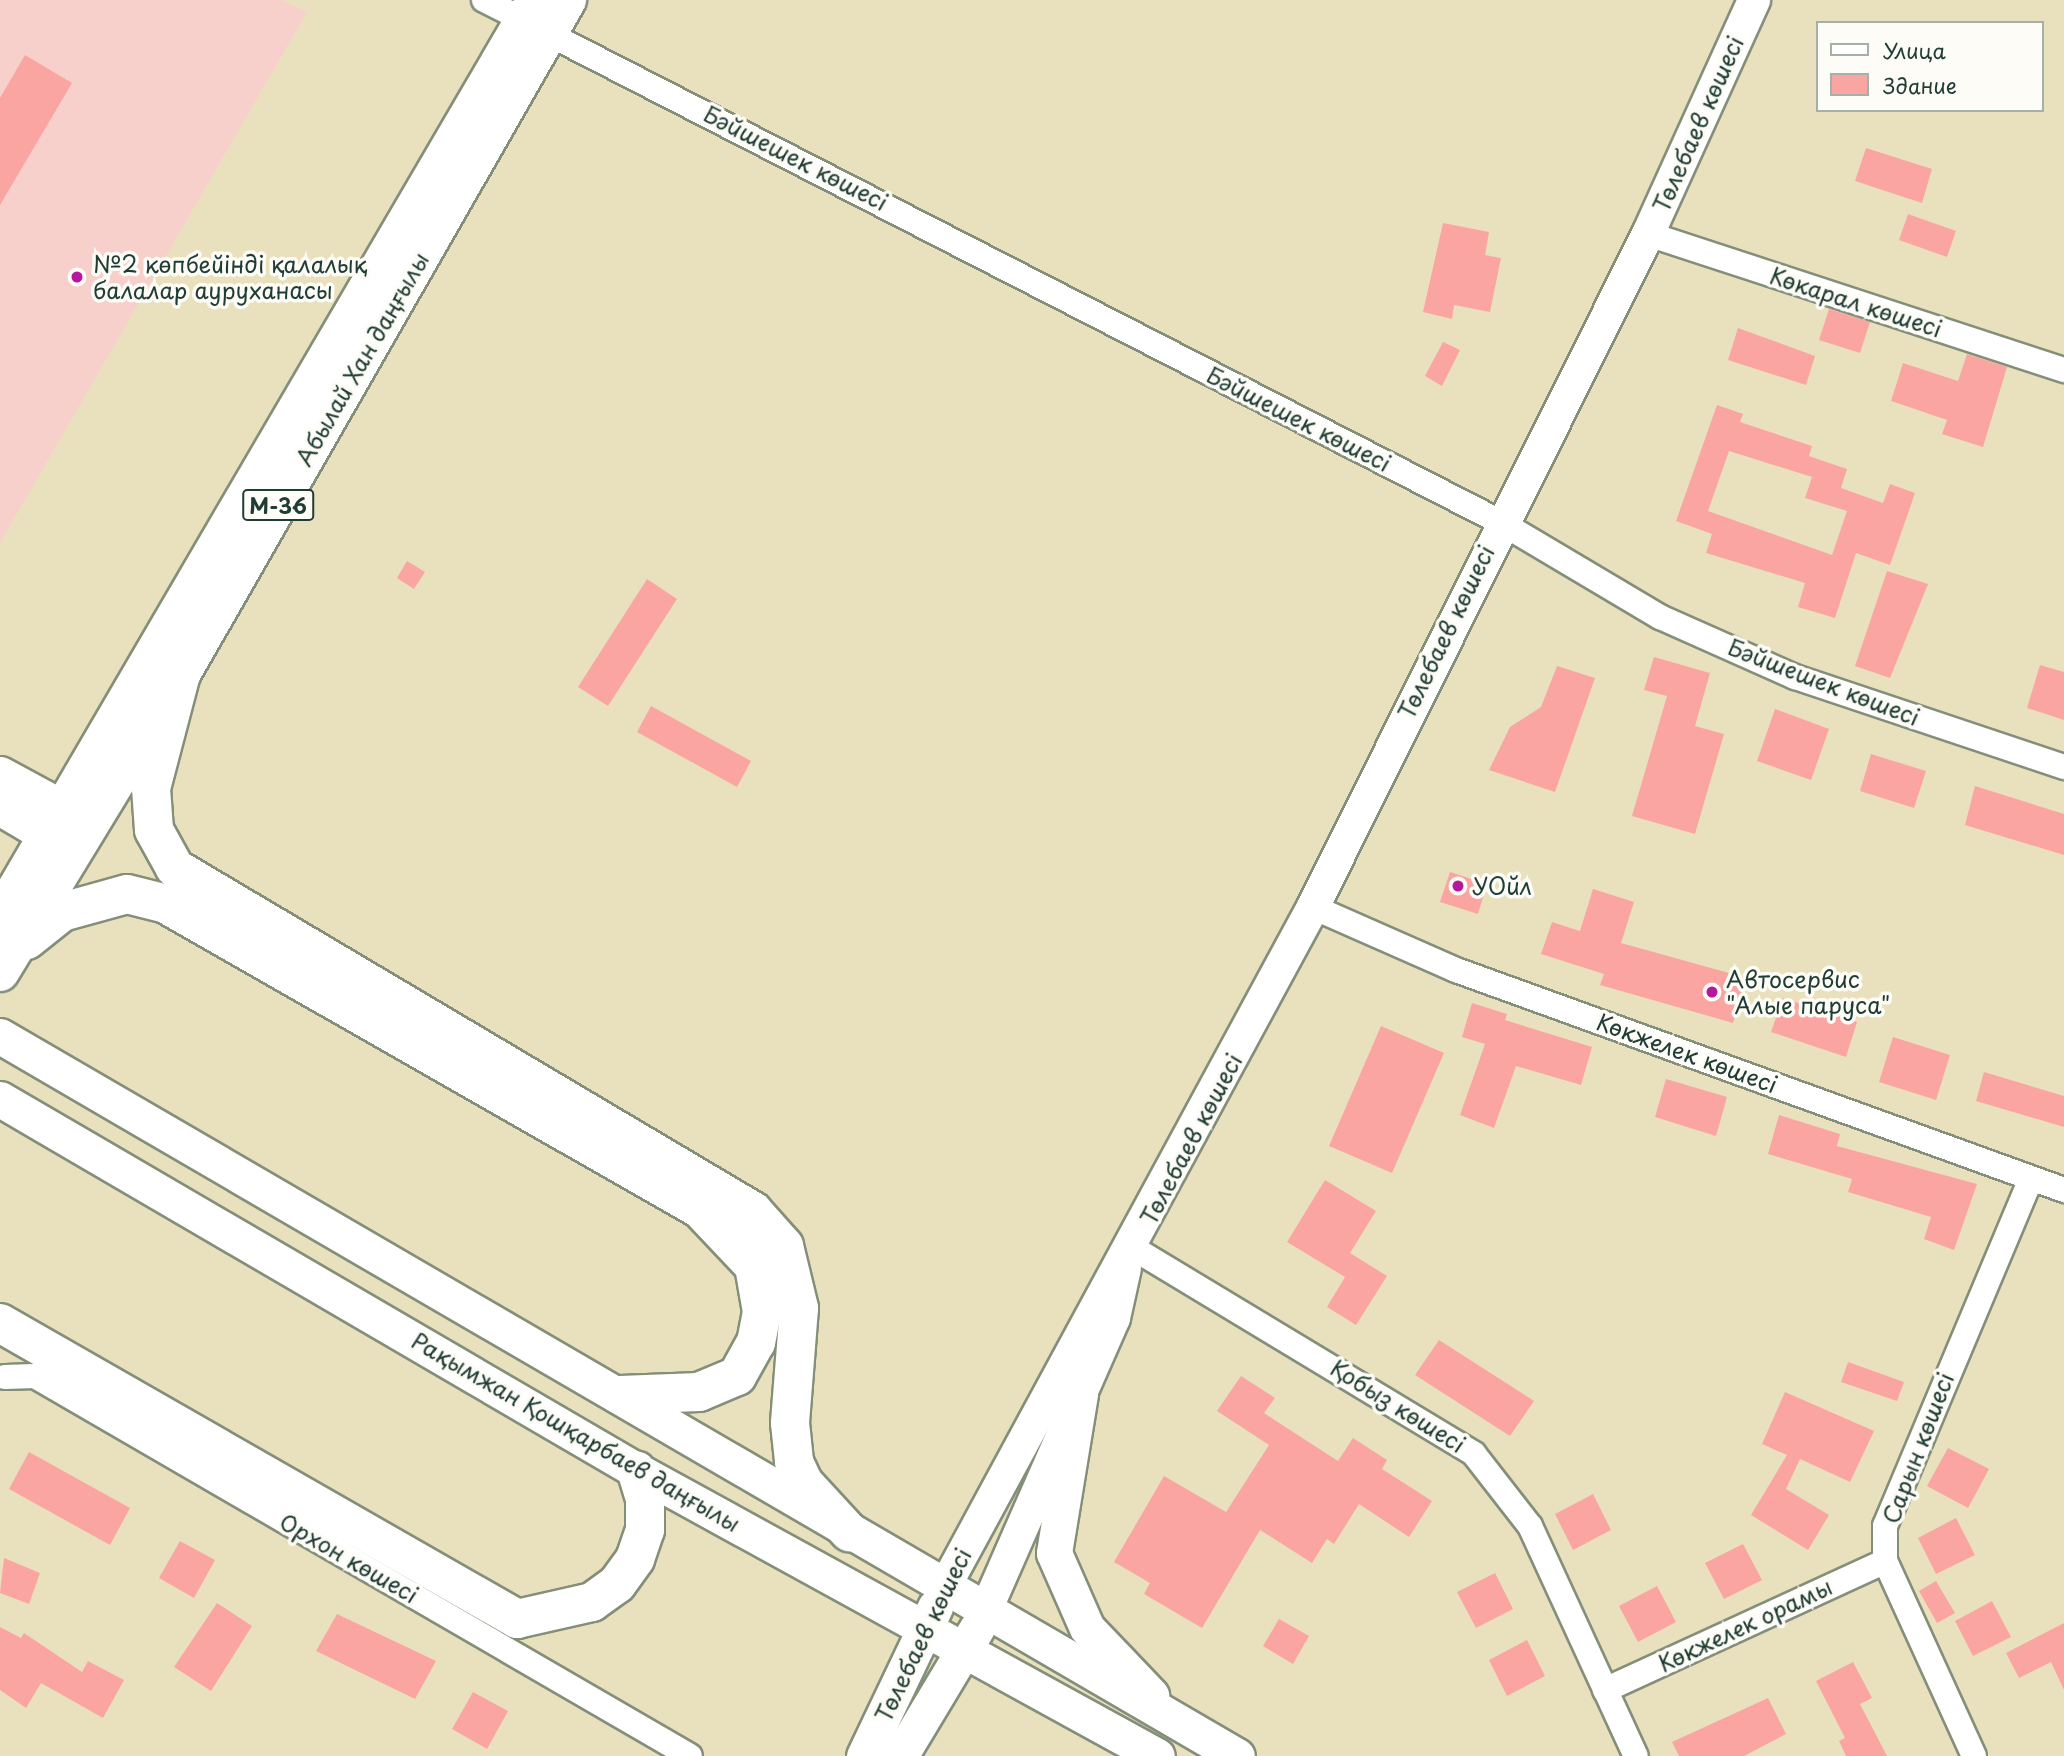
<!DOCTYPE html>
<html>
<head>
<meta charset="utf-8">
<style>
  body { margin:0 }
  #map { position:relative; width:2064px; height:1756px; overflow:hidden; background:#e9e1be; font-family:"Playpen Sans",sans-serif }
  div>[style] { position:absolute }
  .built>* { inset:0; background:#f7d0cb }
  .building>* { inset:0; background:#fba5a3 }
  .roads { filter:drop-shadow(2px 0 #848f79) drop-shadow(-2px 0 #848f79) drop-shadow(0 2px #848f79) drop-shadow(0 -2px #848f79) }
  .minor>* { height:24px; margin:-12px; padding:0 12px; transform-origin:12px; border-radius:12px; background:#fff }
  .tertiary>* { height:32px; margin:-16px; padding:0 16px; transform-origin:16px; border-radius:16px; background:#fff }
  .secondary>* { height:35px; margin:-17.5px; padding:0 17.5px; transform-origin:17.5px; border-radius:17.5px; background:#fff }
  .primary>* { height:38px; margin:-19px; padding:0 19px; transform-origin:19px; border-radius:19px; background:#fff }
  .dots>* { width:19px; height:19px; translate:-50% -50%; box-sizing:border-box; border:4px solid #fdfcf7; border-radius:50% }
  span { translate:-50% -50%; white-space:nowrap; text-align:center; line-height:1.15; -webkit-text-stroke:7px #fdfcf7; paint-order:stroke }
  .shield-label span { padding:2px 5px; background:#fdfcf7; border:2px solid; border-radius:5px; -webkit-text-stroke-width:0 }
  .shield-label { font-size:21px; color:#1f3d34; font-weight:700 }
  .street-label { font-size:23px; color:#1f3d34 }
  .poi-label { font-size:23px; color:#1f3d34 }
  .left { translate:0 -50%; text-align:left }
  .legend { position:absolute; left:1816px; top:21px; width:228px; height:91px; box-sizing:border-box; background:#fdfcf7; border:2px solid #a4b0a9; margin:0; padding:9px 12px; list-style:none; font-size:21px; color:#1f3d34 }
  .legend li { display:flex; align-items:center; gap:14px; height:35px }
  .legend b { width:35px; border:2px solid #a4b0a9 }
</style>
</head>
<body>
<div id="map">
  <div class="built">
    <div style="clip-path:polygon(0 0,282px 0,307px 12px,0 543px)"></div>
  </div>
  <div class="building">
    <div style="clip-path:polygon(25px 55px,72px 83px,0 205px,0 98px)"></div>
    <div style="clip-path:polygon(1866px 148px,1932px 169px,1922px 203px,1855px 181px)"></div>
    <div style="clip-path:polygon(1908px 214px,1956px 231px,1947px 257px,1899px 240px)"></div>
    <div style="clip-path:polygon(1443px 223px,1489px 232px,1485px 255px,1501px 258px,1490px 312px,1454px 305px,1452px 319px,1423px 312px)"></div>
    <div style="clip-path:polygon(1829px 309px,1870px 322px,1860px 353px,1819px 340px)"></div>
    <div style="clip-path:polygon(1738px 328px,1815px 356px,1806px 385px,1728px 360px)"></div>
    <div style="clip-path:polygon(1443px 342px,1460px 350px,1442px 386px,1425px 376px)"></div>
    <div style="clip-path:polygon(1967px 354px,2007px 367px,1983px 447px,1942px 434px,1947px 420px,1891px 401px,1903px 363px,1958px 381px)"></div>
    <div style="clip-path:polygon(evenodd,1717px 405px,1743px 414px,1740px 422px,1812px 446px,1809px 456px,1847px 469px,1841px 488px,1883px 503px,1890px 484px,1915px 493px,1890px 565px,1856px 553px,1835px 618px,1798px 607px,1805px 583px,1706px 553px,1712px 534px,1676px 521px,1717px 405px,1729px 451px,1812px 477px,1805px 498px,1847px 511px,1832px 555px,1708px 511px,1729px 451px)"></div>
    <div style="clip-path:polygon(407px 561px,425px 572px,414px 589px,397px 578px)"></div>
    <div style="clip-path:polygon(1887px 571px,1928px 584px,1890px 678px,1855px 666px)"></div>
    <div style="clip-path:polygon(647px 579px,677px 599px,608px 706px,578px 687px)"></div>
    <div style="clip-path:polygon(1654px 657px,1710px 673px,1695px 726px,1724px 734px,1695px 834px,1632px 816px,1667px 696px,1644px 690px)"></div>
    <div style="clip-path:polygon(2040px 665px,2064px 672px,2064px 720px,2027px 708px)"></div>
    <div style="clip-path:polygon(1557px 666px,1595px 678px,1555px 792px,1489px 770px,1510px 727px,1541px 707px)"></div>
    <div style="clip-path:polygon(651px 706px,751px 761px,737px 787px,637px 732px)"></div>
    <div style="clip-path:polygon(1775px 709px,1829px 729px,1811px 780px,1757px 761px)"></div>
    <div style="clip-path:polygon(1871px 754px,1926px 771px,1914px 808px,1860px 791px)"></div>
    <div style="clip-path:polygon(1975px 786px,2064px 814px,2064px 855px,1965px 825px)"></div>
    <div style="clip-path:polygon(1450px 872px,1487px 884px,1478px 914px,1440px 902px)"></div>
    <div style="clip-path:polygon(1593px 889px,1634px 902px,1621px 943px,1747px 978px,1733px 1023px,1600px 985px,1604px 974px,1541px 954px,1552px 922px,1580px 931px)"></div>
    <div style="clip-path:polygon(1783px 998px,1857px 1022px,1846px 1057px,1771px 1032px)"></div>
    <div style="clip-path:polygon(1472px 1003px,1507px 1014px,1505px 1020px,1592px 1047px,1581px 1085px,1516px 1066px,1494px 1128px,1460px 1115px,1485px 1044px,1462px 1037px)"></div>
    <div style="clip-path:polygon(1381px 1026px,1444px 1053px,1392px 1173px,1329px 1146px)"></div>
    <div style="clip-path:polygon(1893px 1037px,1950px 1055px,1936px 1100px,1879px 1082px)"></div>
    <div style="clip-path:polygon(1984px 1072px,2064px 1096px,2064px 1127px,1976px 1101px)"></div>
    <div style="clip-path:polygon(1666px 1079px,1727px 1097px,1716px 1136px,1655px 1117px)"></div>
    <div style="clip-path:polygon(1779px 1115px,1840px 1134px,1837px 1146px,1977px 1184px,1954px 1250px,1924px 1239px,1931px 1217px,1848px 1192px,1852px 1179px,1768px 1154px)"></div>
    <div style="clip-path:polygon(1325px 1180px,1376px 1211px,1350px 1253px,1387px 1276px,1356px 1325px,1327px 1307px,1345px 1277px,1287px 1242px)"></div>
    <div style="clip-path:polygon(1439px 1340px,1534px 1401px,1510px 1436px,1415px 1375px)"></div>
    <div style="clip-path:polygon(1848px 1362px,1904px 1382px,1897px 1401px,1841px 1382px)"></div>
    <div style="clip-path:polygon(1241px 1376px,1275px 1398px,1264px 1413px,1338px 1461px,1353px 1438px,1387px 1460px,1382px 1469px,1432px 1501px,1409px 1537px,1359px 1504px,1334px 1544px,1327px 1539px,1312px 1563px,1260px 1530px,1202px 1628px,1144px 1594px,1150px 1583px,1114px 1562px,1164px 1476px,1226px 1512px,1269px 1445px,1217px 1411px)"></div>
    <div style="clip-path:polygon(1785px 1392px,1874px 1431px,1850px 1482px,1800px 1459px,1786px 1489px,1829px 1515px,1808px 1550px,1751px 1515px,1787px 1455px,1762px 1444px)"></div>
    <div style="clip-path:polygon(1948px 1448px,1989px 1469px,1968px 1508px,1927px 1486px)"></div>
    <div style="clip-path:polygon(29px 1452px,130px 1508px,110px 1545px,9px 1489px)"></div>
    <div style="clip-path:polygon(1593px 1494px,1611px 1530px,1573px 1550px,1555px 1514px)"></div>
    <div style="clip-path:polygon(1956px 1518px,1975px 1555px,1936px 1574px,1918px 1538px)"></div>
    <div style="clip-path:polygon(180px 1541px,215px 1560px,194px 1598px,159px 1578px)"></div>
    <div style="clip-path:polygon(1743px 1544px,1762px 1580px,1724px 1599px,1705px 1563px)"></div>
    <div style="clip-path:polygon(4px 1558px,40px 1573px,29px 1604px,0 1593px)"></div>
    <div style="clip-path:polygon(1495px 1573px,1513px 1609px,1476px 1628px,1457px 1592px)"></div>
    <div style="clip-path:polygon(1936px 1581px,1955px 1613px,1937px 1623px,1919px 1591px)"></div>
    <div style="clip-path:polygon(1657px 1586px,1676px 1622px,1638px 1642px,1619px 1606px)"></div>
    <div style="clip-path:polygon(1992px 1601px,2011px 1637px,1973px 1656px,1955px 1621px)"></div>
    <div style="clip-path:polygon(217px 1603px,252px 1626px,211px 1691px,174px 1667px)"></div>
    <div style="clip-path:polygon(337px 1614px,436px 1661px,415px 1699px,316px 1651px)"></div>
    <div style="clip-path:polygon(1279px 1619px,1309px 1636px,1293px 1664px,1263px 1646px)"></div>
    <div style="clip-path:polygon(2064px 1623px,2064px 1690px,2051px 1662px,2019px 1678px,2006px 1653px)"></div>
    <div style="clip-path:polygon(0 1627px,21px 1638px,24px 1633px,82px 1672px,88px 1661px,124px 1680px,103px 1718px,41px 1683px,26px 1708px,0 1690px)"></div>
    <div style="clip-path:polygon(1527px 1640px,1545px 1676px,1507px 1696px,1489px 1660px)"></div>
    <div style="clip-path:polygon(1853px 1662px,1872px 1698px,1860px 1704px,1887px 1756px,1846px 1756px,1839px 1741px,1845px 1738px,1816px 1681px)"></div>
    <div style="clip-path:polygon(473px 1692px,508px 1711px,487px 1749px,452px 1729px)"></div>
    <div style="clip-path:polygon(1768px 1698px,1786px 1734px,1744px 1756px,1679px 1756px,1672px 1742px)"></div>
  </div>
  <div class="roads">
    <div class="minor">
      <div style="left:484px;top:0;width:45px;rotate:26.6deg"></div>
      <div style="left:549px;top:34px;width:1069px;rotate:27.16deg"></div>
      <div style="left:1500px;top:522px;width:186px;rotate:30.7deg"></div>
      <div style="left:1660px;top:617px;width:148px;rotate:24deg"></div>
      <div style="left:1795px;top:677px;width:284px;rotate:18.5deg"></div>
      <div style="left:1648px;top:234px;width:438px;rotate:18.1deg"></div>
      <div style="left:1313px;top:907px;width:156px;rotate:23.8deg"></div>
      <div style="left:1456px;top:970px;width:647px;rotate:19.89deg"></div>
      <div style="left:1133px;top:1248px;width:398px;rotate:31.1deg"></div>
      <div style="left:1474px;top:1454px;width:91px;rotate:52.1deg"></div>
      <div style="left:1530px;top:1526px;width:253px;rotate:65.3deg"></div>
      <div style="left:5px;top:1377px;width:30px;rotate:-2deg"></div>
      <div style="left:35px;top:1376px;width:757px;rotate:30.12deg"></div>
      <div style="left:1605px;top:1690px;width:308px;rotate:-24.7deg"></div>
      <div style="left:1974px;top:1756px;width:214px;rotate:-114.5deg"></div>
      <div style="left:1885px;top:1561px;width:35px;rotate:-90deg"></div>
      <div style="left:1885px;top:1526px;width:376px;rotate:-67.2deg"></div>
    </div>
    <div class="tertiary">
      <div style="left:944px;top:1588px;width:775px;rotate:-61.55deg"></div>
      <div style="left:1313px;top:907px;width:752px;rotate:-63.54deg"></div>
      <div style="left:1648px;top:234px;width:257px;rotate:-65.6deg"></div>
      <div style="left:985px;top:1612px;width:321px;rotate:-66.3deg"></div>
      <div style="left:1114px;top:1318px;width:51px;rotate:-77.6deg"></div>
    </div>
    <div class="secondary">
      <div style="left:0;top:1036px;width:1431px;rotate:30.2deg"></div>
      <div style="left:0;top:1099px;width:736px;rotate:30.26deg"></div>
      <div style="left:636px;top:1470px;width:594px;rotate:28.76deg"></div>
      <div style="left:1080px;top:1394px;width:161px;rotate:99.3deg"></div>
      <div style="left:1054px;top:1553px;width:82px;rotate:66.3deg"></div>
      <div style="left:1087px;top:1628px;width:93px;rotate:46.3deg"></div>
      <div style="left:864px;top:1756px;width:165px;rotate:-64.5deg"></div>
      <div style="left:900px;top:1756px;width:149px;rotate:-59deg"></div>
    </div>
    <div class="primary">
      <div style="left:181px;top:674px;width:118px;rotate:104.7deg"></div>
      <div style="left:151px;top:788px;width:42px;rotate:85.9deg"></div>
      <div style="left:154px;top:830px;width:43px;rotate:61.1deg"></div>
      <div style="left:175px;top:868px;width:672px;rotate:30.69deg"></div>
      <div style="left:753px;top:1211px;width:47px;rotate:48.5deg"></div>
      <div style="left:784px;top:1246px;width:64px;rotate:76.4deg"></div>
      <div style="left:799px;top:1308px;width:115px;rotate:94.5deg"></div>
      <div style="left:790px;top:1423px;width:39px;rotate:84deg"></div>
      <div style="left:794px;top:1462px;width:23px;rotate:65deg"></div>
      <div style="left:804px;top:1483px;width:67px;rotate:47.4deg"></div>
      <div style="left:0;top:776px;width:72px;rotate:28.4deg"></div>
      <div style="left:0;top:806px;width:57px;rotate:30.6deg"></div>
      <div style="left:0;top:917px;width:1062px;rotate:-59.69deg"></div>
      <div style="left:27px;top:940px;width:45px;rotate:-38.7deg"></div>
      <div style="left:62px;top:912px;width:67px;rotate:-15.5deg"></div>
      <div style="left:127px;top:894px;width:38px;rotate:14deg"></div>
      <div style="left:164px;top:903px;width:617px;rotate:29.72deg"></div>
      <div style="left:700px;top:1209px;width:79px;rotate:46.5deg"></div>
      <div style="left:754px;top:1266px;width:47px;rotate:80.1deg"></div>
      <div style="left:762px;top:1312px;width:31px;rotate:101deg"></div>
      <div style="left:756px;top:1342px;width:39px;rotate:119deg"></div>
      <div style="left:737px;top:1376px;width:41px;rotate:157.2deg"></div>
      <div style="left:699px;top:1392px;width:79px;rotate:177.8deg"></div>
      <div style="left:0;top:972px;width:349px;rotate:-58.7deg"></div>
      <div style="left:181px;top:674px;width:777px;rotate:-60.2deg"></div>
      <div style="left:0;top:1323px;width:596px;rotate:29.79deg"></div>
      <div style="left:517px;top:1619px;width:77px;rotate:-12.8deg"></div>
      <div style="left:592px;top:1602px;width:31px;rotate:-36deg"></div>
      <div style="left:617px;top:1584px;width:31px;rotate:-54deg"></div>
      <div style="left:635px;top:1559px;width:31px;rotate:-71deg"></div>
      <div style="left:645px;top:1530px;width:31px;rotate:-90deg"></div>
      <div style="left:645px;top:1499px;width:30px;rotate:-107deg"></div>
    </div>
  </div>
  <div class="dots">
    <div style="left:77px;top:277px;background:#b5179e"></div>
    <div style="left:1458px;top:886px;background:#b5179e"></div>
    <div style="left:1712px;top:992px;background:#b5179e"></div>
  </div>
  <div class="shield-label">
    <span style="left:278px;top:505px">M-36</span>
  </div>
  <div class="street-label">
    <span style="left:1698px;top:124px;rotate:-66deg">Төлебаев көшесі</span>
    <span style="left:796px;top:158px;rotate:27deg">Бәйшешек көшесі</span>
    <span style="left:1856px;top:302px;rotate:18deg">Көкарал көшесі</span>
    <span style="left:362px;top:359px;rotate:-60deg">Абылай Хан даңғылы</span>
    <span style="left:1299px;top:419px;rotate:27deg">Бәйшешек көшесі</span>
    <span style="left:1446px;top:632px;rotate:-64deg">Төлебаев көшесі</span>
    <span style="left:1824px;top:682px;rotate:21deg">Бәйшешек көшесі</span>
    <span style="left:1687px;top:1053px;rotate:20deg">Көкжелек көшесі</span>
    <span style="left:1191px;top:1139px;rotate:-62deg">Төлебаев көшесі</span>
    <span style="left:1398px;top:1406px;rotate:32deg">Қобыз көшесі</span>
    <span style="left:576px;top:1432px;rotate:30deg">Рақымжан Қошқарбаев даңғылы</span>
    <span style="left:1918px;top:1448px;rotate:-69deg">Сарын көшесі</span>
    <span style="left:349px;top:1558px;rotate:30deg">Орхон көшесі</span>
    <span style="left:1745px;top:1625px;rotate:-25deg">Көкжелек орамы</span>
    <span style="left:923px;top:1635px;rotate:-64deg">Төлебаев көшесі</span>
  </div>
  <div class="poi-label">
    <span class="left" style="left:93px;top:277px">№2 көпбейінді қалалық<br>балалар ауруханасы</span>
    <span class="left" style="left:1472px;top:886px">УОйл</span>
    <span class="left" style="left:1726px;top:992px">Автосервис<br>"Алые паруса"</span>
  </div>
  <ul class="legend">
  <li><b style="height:9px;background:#fff"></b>Улица</li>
  <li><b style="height:19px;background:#fba5a3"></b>Здание</li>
  </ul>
</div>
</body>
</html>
